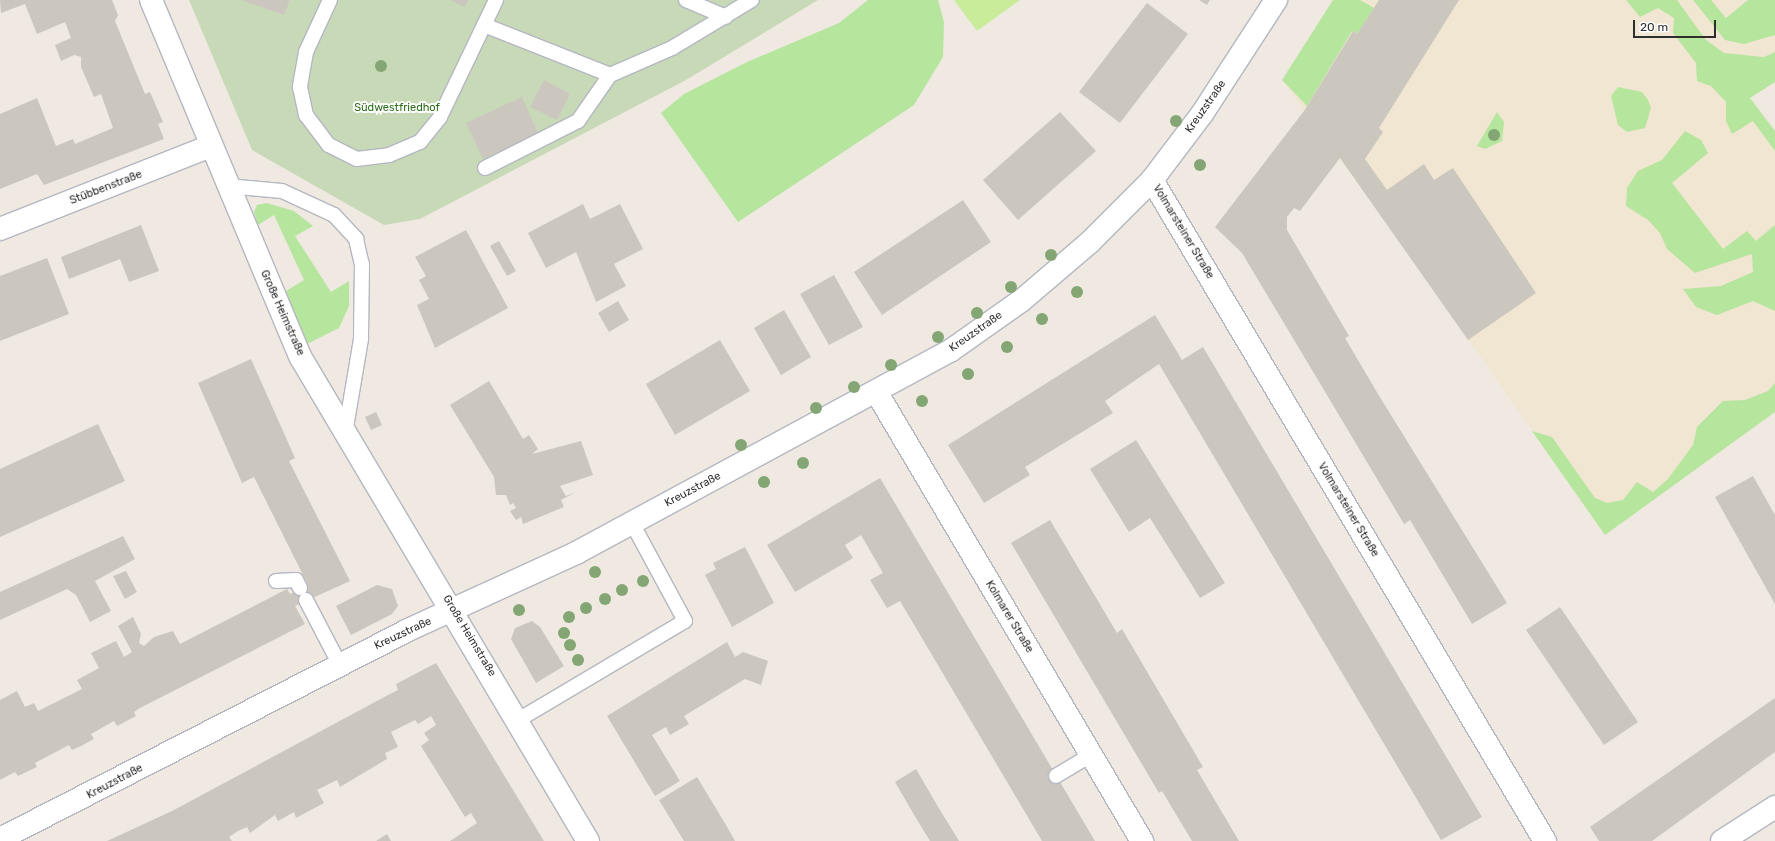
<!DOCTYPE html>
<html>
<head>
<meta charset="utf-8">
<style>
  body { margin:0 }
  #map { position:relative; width:1775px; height:841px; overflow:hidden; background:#efe9e1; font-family:Rubik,sans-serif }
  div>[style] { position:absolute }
  .education>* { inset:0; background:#f0e6d1 }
  .green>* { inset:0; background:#b6e59e }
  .cemetery>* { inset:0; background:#c8d9b8 }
  .pitch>* { inset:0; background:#c9ec9a }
  .building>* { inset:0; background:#cbc7bf }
  .roads { filter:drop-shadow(1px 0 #b4b7c1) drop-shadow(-1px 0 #b4b7c1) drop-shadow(0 1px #b4b7c1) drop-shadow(0 -1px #b4b7c1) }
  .lane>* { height:14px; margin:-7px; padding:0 7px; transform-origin:7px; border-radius:7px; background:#fff }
  .street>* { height:22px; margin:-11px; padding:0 11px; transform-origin:11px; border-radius:11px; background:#fff }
  .trees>* { width:12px; height:12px; margin:-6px; border-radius:50%; background:#84a574 }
  span { translate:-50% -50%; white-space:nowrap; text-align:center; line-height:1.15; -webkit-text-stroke:4px #fff; paint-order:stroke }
  .street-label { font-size:11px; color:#2e2e2e }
  .park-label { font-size:11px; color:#2c6e1b }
  .scale { position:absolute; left:1633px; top:20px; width:83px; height:18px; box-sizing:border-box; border:2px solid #2e2e2e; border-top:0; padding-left:5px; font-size:12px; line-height:14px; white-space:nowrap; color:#2e2e2e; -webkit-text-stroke:3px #fff; paint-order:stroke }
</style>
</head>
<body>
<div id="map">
  <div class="education">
    <div style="clip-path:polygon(1333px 0,1775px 0,1775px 82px,1750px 98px,1775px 131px,1775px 412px,1605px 535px,1383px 217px,1282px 80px)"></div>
  </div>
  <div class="green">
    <div style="clip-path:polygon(868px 0,938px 0,944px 22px,943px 57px,914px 105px,738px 222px,661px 113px,684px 94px,747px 62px,839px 23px)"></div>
    <div style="clip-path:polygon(1333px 0,1360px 0,1374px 8px,1357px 34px,1352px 31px,1307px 106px,1282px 80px)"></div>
    <div style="clip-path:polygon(1626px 0,1677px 0,1706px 40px,1724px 53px,1764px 57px,1775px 52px,1775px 82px,1750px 98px,1775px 131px,1775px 151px,1753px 121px,1732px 134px,1726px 121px,1726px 102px,1711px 86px,1697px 81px,1696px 63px,1673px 33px,1674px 18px,1658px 8px,1640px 17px)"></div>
    <div style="clip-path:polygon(1693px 0,1711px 0,1726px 18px,1748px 0,1775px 0,1775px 35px,1744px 44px,1725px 40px)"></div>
    <div style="clip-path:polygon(1618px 87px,1642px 92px,1648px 100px,1651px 108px,1645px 128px,1627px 132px,1618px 125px,1611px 96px)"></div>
    <div style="clip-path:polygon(1497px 112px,1504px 122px,1502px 141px,1485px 149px,1477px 146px)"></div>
    <div style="clip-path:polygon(1685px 131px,1701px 140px,1708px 153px,1672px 183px,1723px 249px,1747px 231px,1756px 241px,1775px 225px,1775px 311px,1753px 301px,1717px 315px,1696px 307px,1683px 289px,1721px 286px,1753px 272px,1752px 254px,1695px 273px,1667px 249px,1660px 233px,1648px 220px,1626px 206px,1627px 188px,1638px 171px,1662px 160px)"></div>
    <div style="clip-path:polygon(267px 203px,294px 211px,313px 226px,295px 236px,331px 292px,349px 281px,349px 306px,339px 328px,307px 344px,286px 291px,304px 280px,274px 215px,258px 225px,254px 212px,257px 205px)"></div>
    <div style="clip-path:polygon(1775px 383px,1775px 412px,1605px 535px,1532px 431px,1552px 437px,1595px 498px,1607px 503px,1623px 500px,1637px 482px,1653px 492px,1668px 479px,1693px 445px,1697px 427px,1723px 401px,1745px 400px,1768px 391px)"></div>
  </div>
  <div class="cemetery">
    <div style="clip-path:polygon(189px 0,818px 0,686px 80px,420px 219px,384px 225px,252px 150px)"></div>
  </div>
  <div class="pitch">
    <div style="clip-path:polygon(954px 0,1020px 0,977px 31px)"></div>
  </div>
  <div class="building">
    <div style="clip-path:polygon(0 0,112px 0,118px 15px,115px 21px,145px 94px,150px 92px,163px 122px,158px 124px,164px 139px,44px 185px,37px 174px,0 189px,0 114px,37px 98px,56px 146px,73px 139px,75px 144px,113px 128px,101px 94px,94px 97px,81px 67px,81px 57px,74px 55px,61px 61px,55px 45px,71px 38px,65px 22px,37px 34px,25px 4px,1px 13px)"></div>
    <div style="clip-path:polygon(241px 0,290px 0,284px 15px)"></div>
    <div style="clip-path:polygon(450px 0,468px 0,465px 7px)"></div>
    <div style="clip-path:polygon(1199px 0,1210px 0,1207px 5px)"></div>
    <div style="clip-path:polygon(1379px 0,1459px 0,1379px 128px,1383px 132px,1365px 159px,1387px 190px,1424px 164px,1434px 180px,1453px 168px,1536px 293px,1468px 340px,1340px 158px,1300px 211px,1294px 208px,1287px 217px,1287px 230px,1349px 336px,1345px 338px,1378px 394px,1507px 603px,1472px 624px,1410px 520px,1404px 524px,1242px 253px,1215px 227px,1304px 111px,1353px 31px,1357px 34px)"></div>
    <div style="clip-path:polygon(1147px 3px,1188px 34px,1120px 123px,1079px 92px)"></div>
    <div style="clip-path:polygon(544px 80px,570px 94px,557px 120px,530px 107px)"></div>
    <div style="clip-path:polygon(522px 97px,538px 133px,483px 159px,466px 123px)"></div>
    <div style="clip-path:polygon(1060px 112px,1096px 151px,1018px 220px,983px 180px)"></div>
    <div style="clip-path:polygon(963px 200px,991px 242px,882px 315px,854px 272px)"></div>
    <div style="clip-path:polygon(583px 204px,590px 219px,620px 204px,643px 249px,614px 264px,626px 286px,596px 302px,576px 252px,546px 268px,528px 233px)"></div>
    <div style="clip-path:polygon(141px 225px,159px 271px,129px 282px,120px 259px,69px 279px,61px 257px)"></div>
    <div style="clip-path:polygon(466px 230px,508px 308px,435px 348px,417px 305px,429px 299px,419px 280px,426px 276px,415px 257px)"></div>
    <div style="clip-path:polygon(499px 241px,516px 271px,507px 276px,490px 246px)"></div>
    <div style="clip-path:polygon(47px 258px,69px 314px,0 341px,0 276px)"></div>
    <div style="clip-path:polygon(834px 275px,863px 327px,829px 345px,800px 294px)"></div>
    <div style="clip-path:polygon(618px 301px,629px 320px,609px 332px,598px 313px)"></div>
    <div style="clip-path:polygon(784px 310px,811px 357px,781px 375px,754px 328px)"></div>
    <div style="clip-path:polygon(1155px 315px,1182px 360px,1203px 347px,1482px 817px,1441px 840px,1159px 364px,1105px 401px,1113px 413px,1025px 467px,1030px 475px,984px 503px,948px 445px)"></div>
    <div style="clip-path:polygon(720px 340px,750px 391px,675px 435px,646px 384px)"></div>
    <div style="clip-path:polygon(251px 359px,295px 458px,289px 461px,350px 581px,295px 606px,305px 624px,140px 708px,134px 712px,136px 716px,117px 726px,114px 721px,91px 734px,94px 739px,81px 746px,72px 750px,69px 745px,35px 763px,37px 767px,18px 776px,15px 772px,0 780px,0 700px,17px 691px,25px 707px,34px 703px,38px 711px,82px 689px,77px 680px,99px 668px,91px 653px,116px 641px,124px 657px,132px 652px,118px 626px,133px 617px,141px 634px,139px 643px,144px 646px,154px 637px,173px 631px,180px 644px,287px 589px,290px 594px,308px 585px,254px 477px,242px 483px,198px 383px)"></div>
    <div style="clip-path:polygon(489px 381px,523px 439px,529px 435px,538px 449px,532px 454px,581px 441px,593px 475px,560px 486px,566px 496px,576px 492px,561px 500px,564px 507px,523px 524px,521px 517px,516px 520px,510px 511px,516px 508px,513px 503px,510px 505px,506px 495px,496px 495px,494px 477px,450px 405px)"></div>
    <div style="clip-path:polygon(376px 412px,382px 425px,371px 430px,365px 417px)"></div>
    <div style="clip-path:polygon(98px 424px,125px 481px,0 537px,0 469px)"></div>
    <div style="clip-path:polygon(1136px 440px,1225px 583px,1200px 598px,1150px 518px,1129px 532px,1090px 469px)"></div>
    <div style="clip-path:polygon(1753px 476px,1775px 515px,1775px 604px,1715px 497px)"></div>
    <div style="clip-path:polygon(880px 478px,1095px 841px,1042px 841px,900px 601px,887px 608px,870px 580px,883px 573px,861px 535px,845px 545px,853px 558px,795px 592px,767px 545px)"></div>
    <div style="clip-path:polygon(1050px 520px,1117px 633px,1122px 629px,1203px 767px,1197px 770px,1239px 841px,1192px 841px,1162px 791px,1159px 793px,1011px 543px)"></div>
    <div style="clip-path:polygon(123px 536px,135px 559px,95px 581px,111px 611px,90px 622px,76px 595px,67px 589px,0 620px,0 592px)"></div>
    <div style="clip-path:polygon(745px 547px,774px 603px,732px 627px,705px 575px,716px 569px,713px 563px)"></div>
    <div style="clip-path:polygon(126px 571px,137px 592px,125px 599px,113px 576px)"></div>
    <div style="clip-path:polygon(377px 585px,392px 589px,398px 606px,392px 614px,351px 635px,336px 606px)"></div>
    <div style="clip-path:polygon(1560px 607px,1638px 722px,1604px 745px,1526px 630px)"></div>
    <div style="clip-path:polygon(532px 621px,540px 627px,564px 666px,536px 683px,511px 639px,515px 628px)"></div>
    <div style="clip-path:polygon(727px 642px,735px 657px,743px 652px,768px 661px,761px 685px,745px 679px,684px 716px,689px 724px,670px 735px,666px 727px,652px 735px,680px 781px,655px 796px,607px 716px)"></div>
    <div style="clip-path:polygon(436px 663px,544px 841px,450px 841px,477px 823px,471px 813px,465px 817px,421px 746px,429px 740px,424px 733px,436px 725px,431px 716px,418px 724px,415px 720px,391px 732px,398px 747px,385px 753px,387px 759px,340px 787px,337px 780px,317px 790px,324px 803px,296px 818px,294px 812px,278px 821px,275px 815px,250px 833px,247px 827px,238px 831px,229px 837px,232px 841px,107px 841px,172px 811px,388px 695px,398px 690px,396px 684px)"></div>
    <div style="clip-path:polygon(1775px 698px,1775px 752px,1652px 841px,1599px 841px,1590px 827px)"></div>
    <div style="clip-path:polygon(916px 769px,937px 805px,959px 841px,930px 841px,916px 818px,895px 782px)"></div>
    <div style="clip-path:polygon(697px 777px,726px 825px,735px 841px,684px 841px,659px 800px)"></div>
    <div style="clip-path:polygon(387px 834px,391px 841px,376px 841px)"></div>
  </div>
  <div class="roads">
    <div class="lane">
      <div style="left:330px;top:0;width:57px;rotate:114.8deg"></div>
      <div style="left:306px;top:52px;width:36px;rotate:100deg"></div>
      <div style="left:300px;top:87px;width:29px;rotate:78deg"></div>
      <div style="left:306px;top:115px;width:38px;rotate:53deg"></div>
      <div style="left:329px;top:145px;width:31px;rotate:27deg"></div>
      <div style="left:357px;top:159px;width:32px;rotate:-7deg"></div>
      <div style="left:389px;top:155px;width:34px;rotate:-23deg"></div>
      <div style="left:420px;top:142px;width:32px;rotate:-51deg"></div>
      <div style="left:440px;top:117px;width:130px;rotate:-64.4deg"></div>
      <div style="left:686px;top:0;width:43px;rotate:23deg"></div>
      <div style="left:484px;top:25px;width:136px;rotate:21.6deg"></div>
      <div style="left:610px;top:75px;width:68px;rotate:-23.5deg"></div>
      <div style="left:672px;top:48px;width:93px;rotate:-31deg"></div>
      <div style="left:485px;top:168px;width:104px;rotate:-26.8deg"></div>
      <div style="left:578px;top:121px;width:56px;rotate:-55.2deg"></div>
      <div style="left:227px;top:186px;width:55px;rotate:5.2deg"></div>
      <div style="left:282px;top:191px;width:57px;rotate:24.8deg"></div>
      <div style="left:334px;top:215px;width:33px;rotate:47deg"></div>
      <div style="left:356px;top:239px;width:26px;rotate:77deg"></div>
      <div style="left:362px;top:264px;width:75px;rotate:90.8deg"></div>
      <div style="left:361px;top:339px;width:96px;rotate:99.6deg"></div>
      <div style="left:276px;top:581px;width:20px;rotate:-3deg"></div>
      <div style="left:296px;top:580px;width:9px;rotate:63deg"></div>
      <div style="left:306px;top:600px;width:73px;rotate:62.4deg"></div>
      <div style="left:518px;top:720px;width:194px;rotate:-30.7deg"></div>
      <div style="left:685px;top:621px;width:111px;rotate:-118.4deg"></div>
      <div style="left:1056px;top:776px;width:41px;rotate:-31deg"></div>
    </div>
    <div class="street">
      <div style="left:151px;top:0;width:388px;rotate:67.3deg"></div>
      <div style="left:301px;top:358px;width:562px;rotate:59.28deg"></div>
      <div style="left:1152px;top:180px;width:769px;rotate:59.27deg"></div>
      <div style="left:0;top:229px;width:227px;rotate:-21.5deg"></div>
      <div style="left:877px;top:393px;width:521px;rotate:59.39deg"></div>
      <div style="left:0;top:839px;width:456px;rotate:-27.1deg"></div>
      <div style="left:406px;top:631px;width:187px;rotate:-24.6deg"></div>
      <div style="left:576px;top:553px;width:425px;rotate:-28.4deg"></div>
      <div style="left:950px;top:351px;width:87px;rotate:-35.2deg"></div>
      <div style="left:1021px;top:301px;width:91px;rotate:-40.5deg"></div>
      <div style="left:1090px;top:242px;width:88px;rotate:-45deg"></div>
      <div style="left:1152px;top:180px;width:83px;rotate:-52.9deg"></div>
      <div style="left:1202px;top:114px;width:136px;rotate:-57deg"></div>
      <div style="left:1722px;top:841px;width:63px;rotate:-32.7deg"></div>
    </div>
  </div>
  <div class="trees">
    <div style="left:381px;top:66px"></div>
    <div style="left:1176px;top:121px"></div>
    <div style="left:1494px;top:135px"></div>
    <div style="left:1200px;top:165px"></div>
    <div style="left:1051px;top:255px"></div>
    <div style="left:1011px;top:287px"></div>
    <div style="left:1077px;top:292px"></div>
    <div style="left:977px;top:313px"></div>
    <div style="left:1042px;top:319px"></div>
    <div style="left:938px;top:337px"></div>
    <div style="left:1007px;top:347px"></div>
    <div style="left:891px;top:365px"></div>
    <div style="left:968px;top:374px"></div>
    <div style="left:854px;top:387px"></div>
    <div style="left:922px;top:401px"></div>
    <div style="left:816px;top:408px"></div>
    <div style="left:741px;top:445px"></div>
    <div style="left:803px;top:463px"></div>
    <div style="left:764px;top:482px"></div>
    <div style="left:595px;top:572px"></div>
    <div style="left:643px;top:581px"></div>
    <div style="left:622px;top:590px"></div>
    <div style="left:605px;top:599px"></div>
    <div style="left:586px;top:608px"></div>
    <div style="left:519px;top:610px"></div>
    <div style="left:569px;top:617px"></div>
    <div style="left:564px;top:633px"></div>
    <div style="left:570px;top:645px"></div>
    <div style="left:578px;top:660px"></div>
  </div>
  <div class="street-label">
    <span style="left:1206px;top:107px;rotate:-55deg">Kreuzstraße</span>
    <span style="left:106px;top:188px;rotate:-21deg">Stübbenstraße</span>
    <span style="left:1183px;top:232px;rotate:59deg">Volmarsteiner Straße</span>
    <span style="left:282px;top:313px;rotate:66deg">Große Heimstraße</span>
    <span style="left:976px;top:332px;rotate:-35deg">Kreuzstraße</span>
    <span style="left:693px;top:490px;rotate:-28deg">Kreuzstraße</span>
    <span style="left:1348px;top:510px;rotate:59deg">Volmarsteiner Straße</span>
    <span style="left:1009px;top:617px;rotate:59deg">Kolmarer Straße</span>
    <span style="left:403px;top:634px;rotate:-25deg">Kreuzstraße</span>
    <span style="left:469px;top:636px;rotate:59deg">Große Heimstraße</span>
    <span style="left:115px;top:782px;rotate:-28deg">Kreuzstraße</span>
  </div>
  <div class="park-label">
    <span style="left:397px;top:108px">Südwestfriedhof</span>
  </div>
  <div class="scale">20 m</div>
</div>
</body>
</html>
